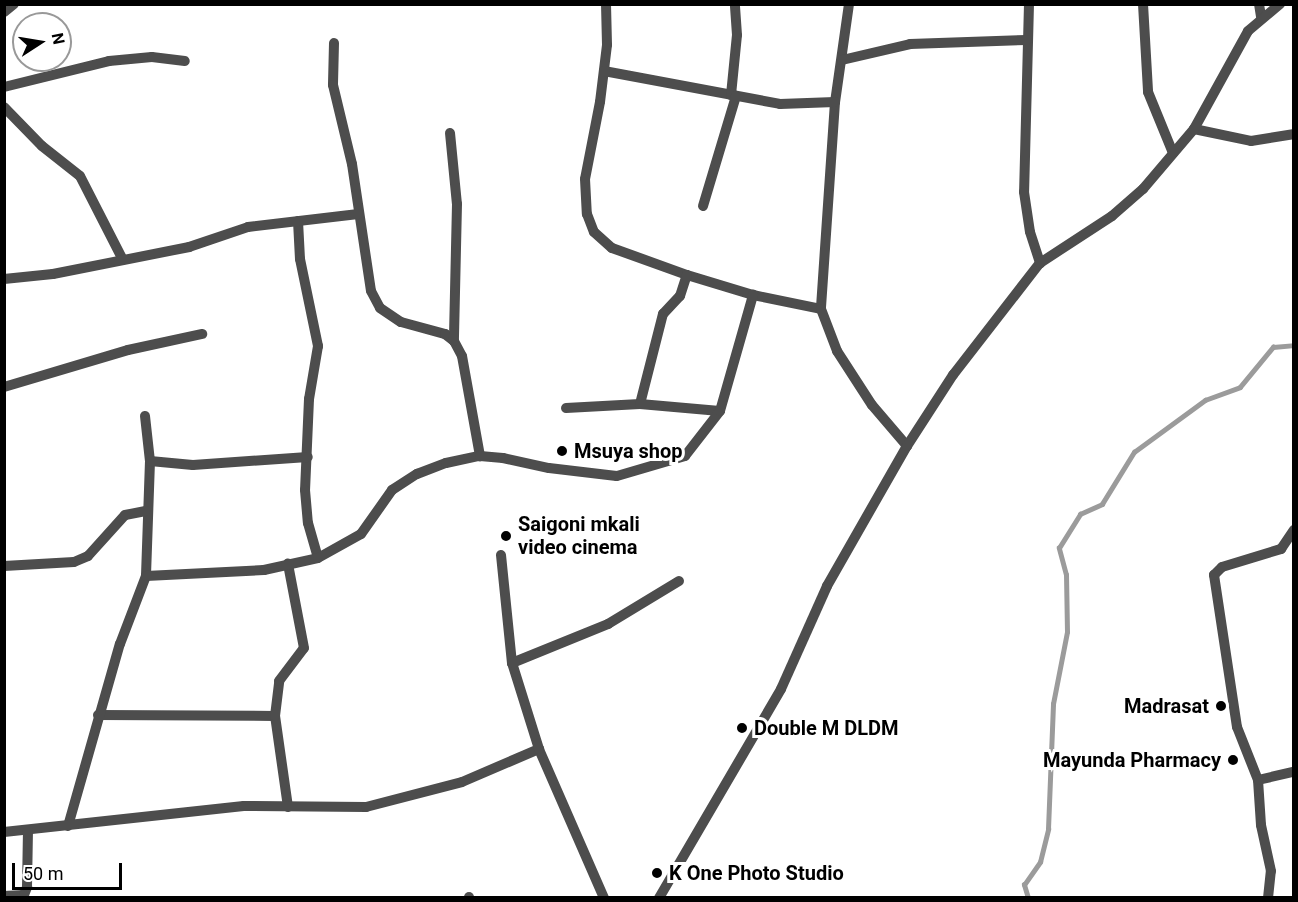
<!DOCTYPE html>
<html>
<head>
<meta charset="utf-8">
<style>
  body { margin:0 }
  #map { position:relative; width:1298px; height:902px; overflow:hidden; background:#fff; font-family:Roboto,sans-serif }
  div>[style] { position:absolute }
  .stream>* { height:4.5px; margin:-2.25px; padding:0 2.25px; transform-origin:2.25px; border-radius:2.25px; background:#9b9b9b }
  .minor>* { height:10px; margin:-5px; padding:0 5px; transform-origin:5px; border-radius:5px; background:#4d4d4d }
  .dots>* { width:16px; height:16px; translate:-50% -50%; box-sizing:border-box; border:3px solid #fff; border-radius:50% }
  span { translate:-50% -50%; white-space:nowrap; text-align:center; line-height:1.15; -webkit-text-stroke:6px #fff; paint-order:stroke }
  .poi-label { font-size:20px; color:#000; font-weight:700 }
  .left { translate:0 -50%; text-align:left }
  .right { translate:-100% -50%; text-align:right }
  .frame { position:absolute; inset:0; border:6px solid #000; pointer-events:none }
  .north { position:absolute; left:12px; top:12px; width:60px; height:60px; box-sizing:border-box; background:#fff; border:2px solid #999; border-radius:50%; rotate:78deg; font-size:16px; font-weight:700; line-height:24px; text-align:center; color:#000 }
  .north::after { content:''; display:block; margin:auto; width:21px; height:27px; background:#000; clip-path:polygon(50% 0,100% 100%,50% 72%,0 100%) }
  .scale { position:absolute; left:12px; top:863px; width:110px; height:27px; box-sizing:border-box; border:3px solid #000; border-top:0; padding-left:8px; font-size:18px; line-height:21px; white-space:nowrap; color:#000; -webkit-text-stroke:4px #fff; paint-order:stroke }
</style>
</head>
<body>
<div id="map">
  <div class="stream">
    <div style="left:1028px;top:898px;width:14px;rotate:-107deg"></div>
    <div style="left:1024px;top:885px;width:28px;rotate:-55deg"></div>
    <div style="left:1040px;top:862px;width:34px;rotate:-76deg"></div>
    <div style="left:1048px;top:829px;width:125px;rotate:-87.7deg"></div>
    <div style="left:1053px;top:704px;width:73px;rotate:-79deg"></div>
    <div style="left:1067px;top:632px;width:57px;rotate:-91deg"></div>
    <div style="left:1066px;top:575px;width:28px;rotate:-105deg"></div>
    <div style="left:1059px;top:548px;width:40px;rotate:-58deg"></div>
    <div style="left:1080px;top:514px;width:24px;rotate:-24deg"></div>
    <div style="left:1102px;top:504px;width:61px;rotate:-58.4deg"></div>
    <div style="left:1134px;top:452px;width:88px;rotate:-36.2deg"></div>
    <div style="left:1205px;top:400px;width:37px;rotate:-20deg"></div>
    <div style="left:1240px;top:387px;width:52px;rotate:-50.5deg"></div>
    <div style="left:1273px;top:347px;width:21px;rotate:-5deg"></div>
  </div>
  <div class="minor">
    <div style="left:606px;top:4px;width:41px;rotate:88.6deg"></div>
    <div style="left:607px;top:45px;width:57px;rotate:97deg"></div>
    <div style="left:600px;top:102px;width:78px;rotate:101deg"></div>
    <div style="left:585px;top:179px;width:35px;rotate:87deg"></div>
    <div style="left:587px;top:214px;width:19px;rotate:69deg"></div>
    <div style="left:594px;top:232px;width:24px;rotate:42deg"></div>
    <div style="left:612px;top:248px;width:80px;rotate:19.8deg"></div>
    <div style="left:687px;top:275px;width:69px;rotate:16.9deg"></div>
    <div style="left:753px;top:295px;width:69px;rotate:11.6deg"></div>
    <div style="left:849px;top:4px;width:99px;rotate:98.1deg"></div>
    <div style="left:835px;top:102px;width:207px;rotate:93.9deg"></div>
    <div style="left:821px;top:309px;width:45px;rotate:69.1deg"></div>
    <div style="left:837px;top:351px;width:64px;rotate:57.1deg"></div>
    <div style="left:872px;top:405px;width:54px;rotate:49.5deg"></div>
    <div style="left:1029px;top:4px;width:188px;rotate:91.5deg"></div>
    <div style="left:1024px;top:192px;width:40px;rotate:81.5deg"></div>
    <div style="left:1030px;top:232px;width:33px;rotate:72deg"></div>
    <div style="left:1143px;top:4px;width:88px;rotate:86.7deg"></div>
    <div style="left:1148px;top:92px;width:66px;rotate:67.7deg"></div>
    <div style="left:1259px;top:4px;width:13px;rotate:81deg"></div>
    <div style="left:4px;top:12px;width:13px;rotate:-39deg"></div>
    <div style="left:334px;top:43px;width:42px;rotate:91.4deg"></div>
    <div style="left:333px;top:85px;width:81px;rotate:76.5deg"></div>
    <div style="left:352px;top:164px;width:128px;rotate:81.5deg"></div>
    <div style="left:371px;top:291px;width:19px;rotate:62deg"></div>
    <div style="left:380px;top:308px;width:25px;rotate:34deg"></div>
    <div style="left:401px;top:322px;width:46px;rotate:15.3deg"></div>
    <div style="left:445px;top:334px;width:11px;rotate:38deg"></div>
    <div style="left:454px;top:341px;width:17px;rotate:62deg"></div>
    <div style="left:462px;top:356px;width:102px;rotate:79.8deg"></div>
    <div style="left:842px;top:60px;width:70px;rotate:-13.2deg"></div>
    <div style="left:910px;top:44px;width:117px;rotate:-2deg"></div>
    <div style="left:604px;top:71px;width:179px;rotate:10.6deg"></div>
    <div style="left:780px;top:104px;width:55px;rotate:-2.1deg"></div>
    <div style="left:4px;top:87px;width:108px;rotate:-13.9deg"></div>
    <div style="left:109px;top:61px;width:43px;rotate:-5.3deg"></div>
    <div style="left:152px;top:57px;width:33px;rotate:7deg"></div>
    <div style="left:731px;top:95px;width:60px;rotate:-84.3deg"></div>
    <div style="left:737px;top:35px;width:31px;rotate:-94deg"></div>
    <div style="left:4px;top:107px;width:54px;rotate:45.7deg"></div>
    <div style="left:42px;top:146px;width:48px;rotate:38.3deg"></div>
    <div style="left:80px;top:176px;width:94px;rotate:62.9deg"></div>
    <div style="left:1194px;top:129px;width:58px;rotate:11.9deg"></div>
    <div style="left:1251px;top:141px;width:44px;rotate:-9.2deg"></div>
    <div style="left:450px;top:133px;width:71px;rotate:84.4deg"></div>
    <div style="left:457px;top:204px;width:137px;rotate:91.3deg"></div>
    <div style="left:703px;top:206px;width:115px;rotate:-73.3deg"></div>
    <div style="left:298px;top:221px;width:38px;rotate:87deg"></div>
    <div style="left:300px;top:259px;width:89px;rotate:78.3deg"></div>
    <div style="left:318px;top:346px;width:54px;rotate:99.6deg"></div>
    <div style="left:309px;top:399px;width:91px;rotate:92.5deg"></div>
    <div style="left:305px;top:490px;width:33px;rotate:85deg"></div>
    <div style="left:308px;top:523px;width:36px;rotate:74deg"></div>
    <div style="left:4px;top:279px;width:49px;rotate:-5.8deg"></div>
    <div style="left:53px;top:274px;width:139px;rotate:-11.2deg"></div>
    <div style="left:189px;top:247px;width:62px;rotate:-18.7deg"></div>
    <div style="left:248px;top:227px;width:111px;rotate:-6.7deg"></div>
    <div style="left:4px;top:387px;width:129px;rotate:-16.6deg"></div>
    <div style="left:128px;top:350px;width:76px;rotate:-12.2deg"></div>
    <div style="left:640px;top:404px;width:93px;rotate:-75.7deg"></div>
    <div style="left:663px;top:314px;width:25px;rotate:-47deg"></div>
    <div style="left:680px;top:296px;width:22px;rotate:-72deg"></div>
    <div style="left:566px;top:408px;width:74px;rotate:-3.1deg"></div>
    <div style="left:640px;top:404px;width:80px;rotate:5deg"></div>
    <div style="left:145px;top:416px;width:45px;rotate:83.7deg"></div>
    <div style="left:150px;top:461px;width:115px;rotate:92deg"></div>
    <div style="left:150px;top:461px;width:43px;rotate:5.3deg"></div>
    <div style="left:193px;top:465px;width:115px;rotate:-4deg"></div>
    <div style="left:501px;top:555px;width:109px;rotate:84.2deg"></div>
    <div style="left:4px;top:566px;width:70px;rotate:-3.3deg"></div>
    <div style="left:74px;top:562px;width:15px;rotate:-23deg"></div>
    <div style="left:88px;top:556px;width:55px;rotate:-47.9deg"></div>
    <div style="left:125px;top:515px;width:21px;rotate:-11deg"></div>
    <div style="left:98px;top:715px;width:177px;rotate:0.3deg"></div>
    <div style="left:1258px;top:780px;width:57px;rotate:-111.6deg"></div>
    <div style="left:1237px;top:727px;width:154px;rotate:-98.6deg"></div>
    <div style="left:1214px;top:575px;width:11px;rotate:-45deg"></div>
    <div style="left:1222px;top:567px;width:62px;rotate:-17deg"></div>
    <div style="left:1281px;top:549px;width:23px;rotate:-56deg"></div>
    <div style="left:288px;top:807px;width:92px;rotate:-98.1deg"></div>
    <div style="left:275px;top:716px;width:35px;rotate:-83deg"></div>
    <div style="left:279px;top:681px;width:41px;rotate:-52.9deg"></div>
    <div style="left:304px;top:648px;width:86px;rotate:-100.8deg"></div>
    <div style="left:68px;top:826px;width:189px;rotate:-74.1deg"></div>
    <div style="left:120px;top:644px;width:73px;rotate:-69.1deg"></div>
    <div style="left:146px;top:576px;width:118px;rotate:-2.9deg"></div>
    <div style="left:264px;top:570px;width:55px;rotate:-12.5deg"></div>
    <div style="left:318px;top:558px;width:49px;rotate:-29.2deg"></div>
    <div style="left:361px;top:534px;width:54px;rotate:-54.8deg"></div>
    <div style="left:392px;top:490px;width:30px;rotate:-33deg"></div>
    <div style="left:417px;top:474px;width:31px;rotate:-21deg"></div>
    <div style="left:446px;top:463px;width:35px;rotate:-12deg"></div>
    <div style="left:480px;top:456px;width:23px;rotate:5deg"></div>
    <div style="left:503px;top:458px;width:47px;rotate:12.3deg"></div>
    <div style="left:549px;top:468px;width:68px;rotate:6.7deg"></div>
    <div style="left:617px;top:476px;width:71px;rotate:-16.4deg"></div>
    <div style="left:685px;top:456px;width:57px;rotate:-52.1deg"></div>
    <div style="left:720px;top:411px;width:121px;rotate:-74.1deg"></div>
    <div style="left:4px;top:832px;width:241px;rotate:-6.2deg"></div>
    <div style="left:244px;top:806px;width:122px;rotate:0.5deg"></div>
    <div style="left:366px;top:807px;width:99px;rotate:-14.6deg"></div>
    <div style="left:462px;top:782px;width:84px;rotate:-23.2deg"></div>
    <div style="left:4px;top:896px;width:20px;rotate:-3deg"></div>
    <div style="left:24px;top:895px;width:9px;rotate:-69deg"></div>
    <div style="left:27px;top:887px;width:57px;rotate:-89deg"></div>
    <div style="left:469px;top:897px;width:1px;rotate:90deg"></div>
    <div style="left:604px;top:898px;width:163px;rotate:-113.6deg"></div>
    <div style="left:539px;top:749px;width:90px;rotate:-107.4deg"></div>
    <div style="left:512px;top:663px;width:104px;rotate:-22.1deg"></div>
    <div style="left:608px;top:624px;width:83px;rotate:-31.2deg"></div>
    <div style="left:659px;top:898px;width:242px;rotate:-59.7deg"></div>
    <div style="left:781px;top:689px;width:113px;rotate:-65.9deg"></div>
    <div style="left:827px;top:586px;width:161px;rotate:-60.3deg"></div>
    <div style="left:907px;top:446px;width:85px;rotate:-57.1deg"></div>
    <div style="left:953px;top:375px;width:142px;rotate:-52.2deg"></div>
    <div style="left:1040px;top:263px;width:86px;rotate:-33.1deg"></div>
    <div style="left:1112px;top:216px;width:41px;rotate:-41.1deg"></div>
    <div style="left:1143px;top:189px;width:79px;rotate:-49.6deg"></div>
    <div style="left:1194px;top:129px;width:112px;rotate:-61.1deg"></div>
    <div style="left:1248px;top:31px;width:42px;rotate:-40.2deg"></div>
    <div style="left:1268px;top:898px;width:27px;rotate:-84deg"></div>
    <div style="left:1271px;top:871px;width:47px;rotate:-102.3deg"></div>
    <div style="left:1261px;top:825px;width:45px;rotate:-93.8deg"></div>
    <div style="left:1258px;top:780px;width:37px;rotate:-13deg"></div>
  </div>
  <div class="dots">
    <div style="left:562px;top:451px;background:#000"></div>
    <div style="left:506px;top:536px;background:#000"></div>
    <div style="left:1221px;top:706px;background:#000"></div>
    <div style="left:742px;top:728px;background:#000"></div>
    <div style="left:1233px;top:760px;background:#000"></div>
    <div style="left:657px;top:873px;background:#000"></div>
  </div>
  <div class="poi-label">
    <span class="left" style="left:574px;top:451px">Msuya shop</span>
    <span class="left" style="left:518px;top:536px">Saigoni mkali<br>video cinema</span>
    <span class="right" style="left:1209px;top:706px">Madrasat</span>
    <span class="left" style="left:754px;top:728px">Double M DLDM</span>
    <span class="right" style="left:1221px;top:760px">Mayunda Pharmacy</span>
    <span class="left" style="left:669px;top:873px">K One Photo Studio</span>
  </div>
  <div class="frame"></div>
  <div class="north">N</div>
  <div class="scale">50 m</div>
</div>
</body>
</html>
